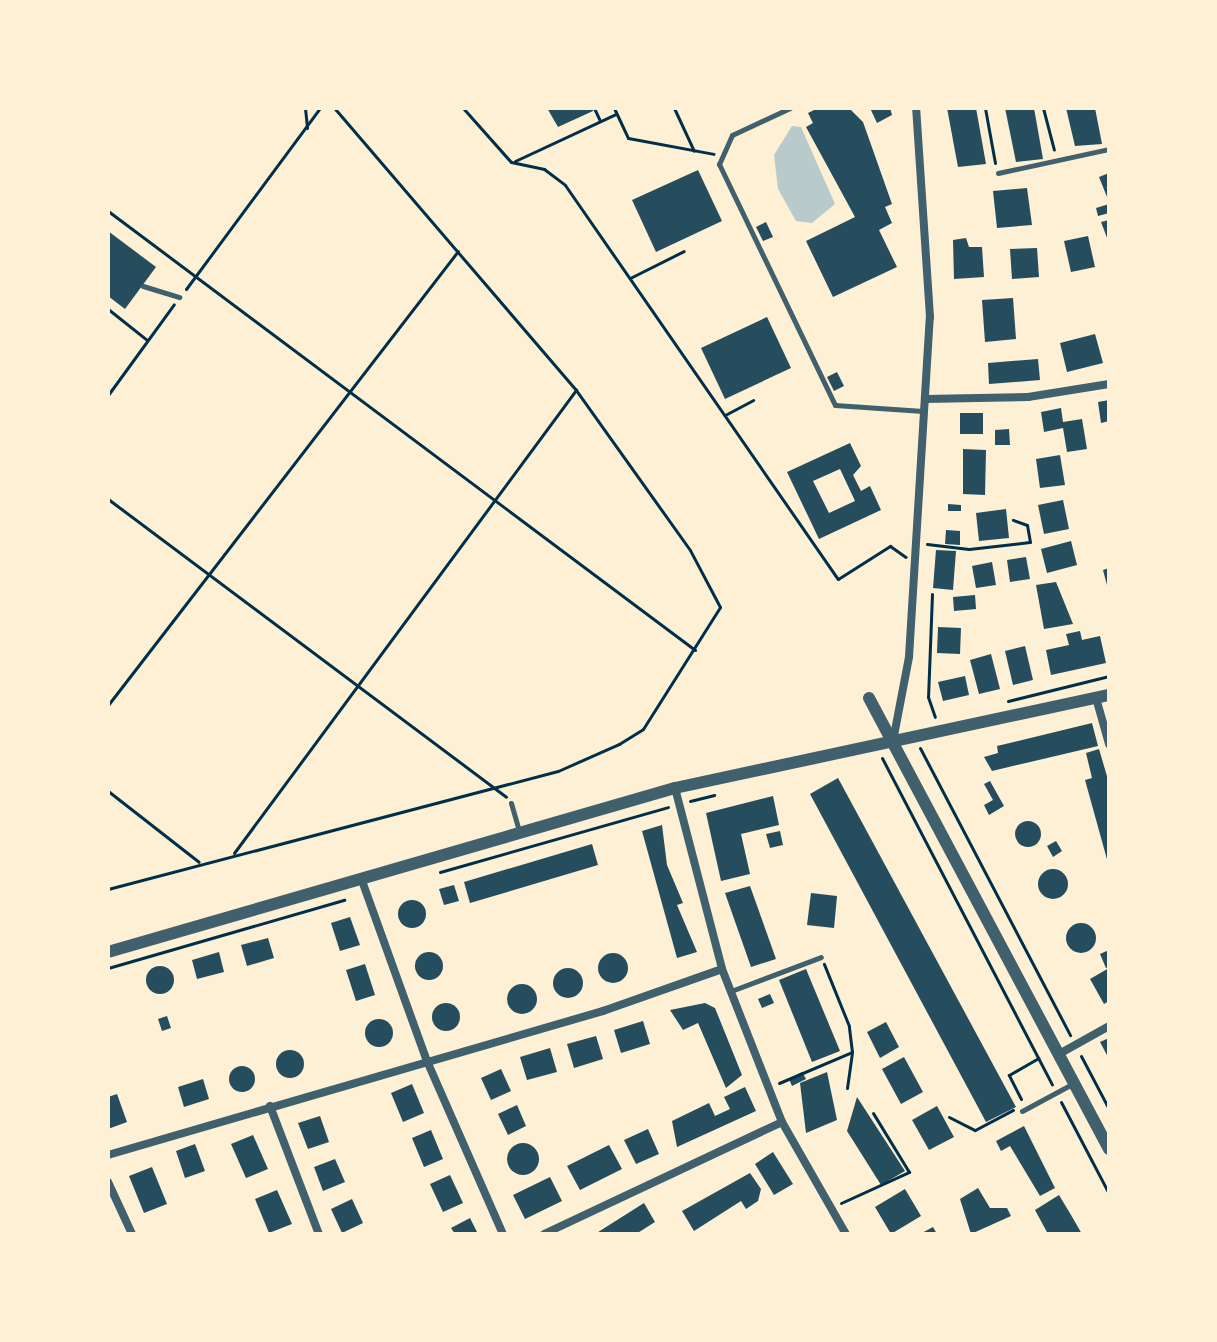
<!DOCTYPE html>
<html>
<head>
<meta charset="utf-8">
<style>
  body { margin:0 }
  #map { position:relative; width:1217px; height:1342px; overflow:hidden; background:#fdf0d5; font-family:"Sofia Sans Condensed",sans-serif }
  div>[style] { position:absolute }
  .green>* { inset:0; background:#b9caca }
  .building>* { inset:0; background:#264d5e }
  .round { border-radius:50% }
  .path>* { height:3px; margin:-1.5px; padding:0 1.5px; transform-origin:1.5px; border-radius:1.5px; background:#003049 }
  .service>* { height:5px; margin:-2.5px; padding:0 2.5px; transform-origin:2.5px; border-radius:2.5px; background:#3f606c }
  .minor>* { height:8px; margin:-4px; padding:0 4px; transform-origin:4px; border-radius:4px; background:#3f606c }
  .tertiary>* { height:12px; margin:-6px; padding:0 6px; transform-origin:6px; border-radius:6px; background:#3f606c }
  span { translate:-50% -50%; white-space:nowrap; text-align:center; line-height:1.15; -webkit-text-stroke:8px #fdf0d5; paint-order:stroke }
  .frame { position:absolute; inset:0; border:110px solid #fdf0d5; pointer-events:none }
</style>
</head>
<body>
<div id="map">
  <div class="green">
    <div style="clip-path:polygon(792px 126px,801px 127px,835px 204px,812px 223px,796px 221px,778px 189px,774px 155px)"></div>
  </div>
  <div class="building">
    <div style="clip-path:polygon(547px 108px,592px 108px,593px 111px,558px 127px)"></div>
    <div style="clip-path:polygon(818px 108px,849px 108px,863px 122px,892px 204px,885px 207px,892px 223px,879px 230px,897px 267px,833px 297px,806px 241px,855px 217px,806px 127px,813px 123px,808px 113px)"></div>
    <div style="clip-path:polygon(870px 108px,890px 108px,892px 115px,877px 123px)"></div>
    <div style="clip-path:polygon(947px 108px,976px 108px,986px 164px,958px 167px)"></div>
    <div style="clip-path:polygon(1005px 108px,1034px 108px,1043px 159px,1016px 162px)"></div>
    <div style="clip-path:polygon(1066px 108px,1095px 108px,1102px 144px,1075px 146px)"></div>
    <div style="clip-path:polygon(698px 170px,722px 221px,656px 252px,632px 200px)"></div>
    <div style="clip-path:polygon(1109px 173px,1109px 202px,1099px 177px)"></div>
    <div style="clip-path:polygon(1027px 188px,1032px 225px,997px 228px,993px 191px)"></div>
    <div style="clip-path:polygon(1109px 204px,1109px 213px,1098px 216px,1096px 208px)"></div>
    <div style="clip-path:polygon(1109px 220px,1109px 243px,1101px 222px)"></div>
    <div style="clip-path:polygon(766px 222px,773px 237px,763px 241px,756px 227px)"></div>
    <div style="clip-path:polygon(108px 231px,156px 267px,125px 309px,108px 296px)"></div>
    <div style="clip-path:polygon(1088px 236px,1095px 267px,1071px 272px,1064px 241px)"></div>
    <div style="clip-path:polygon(966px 238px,969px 247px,982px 247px,984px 277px,954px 279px,953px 240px)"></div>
    <div style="clip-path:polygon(1037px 248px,1039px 277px,1012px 279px,1010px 249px)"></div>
    <div style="clip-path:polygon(1013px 298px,1016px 339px,985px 342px,982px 300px)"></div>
    <div style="clip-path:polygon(767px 317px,791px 368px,725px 399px,701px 348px)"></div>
    <div style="clip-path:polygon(1095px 334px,1103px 363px,1067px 372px,1060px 343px)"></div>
    <div style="clip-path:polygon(1038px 359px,1040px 380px,989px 384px,988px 363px)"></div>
    <div style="clip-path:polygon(837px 372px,844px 386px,834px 391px,827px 377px)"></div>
    <div style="clip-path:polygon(1109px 400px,1109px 421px,1101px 423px,1098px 402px)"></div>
    <div style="clip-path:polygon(1061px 408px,1063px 422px,1082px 419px,1087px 449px,1067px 452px,1063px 428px,1044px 432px,1041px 412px)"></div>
    <div style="clip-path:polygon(960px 413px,983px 413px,983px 434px,960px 434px)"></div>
    <div style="clip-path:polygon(1009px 429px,1010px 445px,995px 445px,995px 430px)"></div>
    <div style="clip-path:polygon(evenodd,850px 443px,861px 466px,853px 475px,861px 491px,870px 486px,881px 510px,819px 539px,787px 472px,850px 443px,840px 469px,855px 501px,829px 513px,813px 481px,840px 469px)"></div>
    <div style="clip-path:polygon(963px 449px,986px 450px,985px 495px,963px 494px)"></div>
    <div style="clip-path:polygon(1060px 455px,1065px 485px,1040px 488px,1036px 459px)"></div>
    <div style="clip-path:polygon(1063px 500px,1069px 529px,1044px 534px,1038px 505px)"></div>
    <div style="clip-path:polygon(948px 504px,961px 505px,961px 511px,948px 511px)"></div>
    <div style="clip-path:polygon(1006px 509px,1009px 538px,979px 541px,976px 513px)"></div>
    <div style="clip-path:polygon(946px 530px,960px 531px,960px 545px,945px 544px)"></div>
    <div style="clip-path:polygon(1071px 541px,1077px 565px,1047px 573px,1041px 549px)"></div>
    <div style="clip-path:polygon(936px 550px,956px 551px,953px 590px,933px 588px)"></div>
    <div style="clip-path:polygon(1026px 557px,1030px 579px,1010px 582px,1007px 560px)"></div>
    <div style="clip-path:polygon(992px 562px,996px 585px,976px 588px,972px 566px)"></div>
    <div style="clip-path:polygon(1109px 568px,1109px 589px,1108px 589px,1103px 570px)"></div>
    <div style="clip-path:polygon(1056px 582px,1073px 624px,1044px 629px,1036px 585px)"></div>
    <div style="clip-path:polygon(975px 595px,976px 609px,954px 611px,953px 597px)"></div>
    <div style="clip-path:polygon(938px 627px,961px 628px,960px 654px,937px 653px)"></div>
    <div style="clip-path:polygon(1080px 631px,1082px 640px,1100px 636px,1106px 663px,1051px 675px,1046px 650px,1069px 645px,1066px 634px)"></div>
    <div style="clip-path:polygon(1025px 646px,1033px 680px,1013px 685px,1005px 651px)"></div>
    <div style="clip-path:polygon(991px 654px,1000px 689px,979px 694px,970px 660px)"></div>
    <div style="clip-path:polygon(965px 676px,969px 695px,943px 701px,938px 682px)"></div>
    <div style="clip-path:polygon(1092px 723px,1098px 746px,992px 771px,984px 757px,998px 753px,997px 746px)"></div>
    <div style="clip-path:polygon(1099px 749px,1109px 783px,1108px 863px,1085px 780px,1092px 778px,1086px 753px)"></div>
    <div style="clip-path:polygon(838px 778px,1016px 1107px,986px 1122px,810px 794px)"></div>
    <div style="clip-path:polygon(990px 781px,1004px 806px,989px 815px,984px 805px,993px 800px,984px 784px)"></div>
    <div style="clip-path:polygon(773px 796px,779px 825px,741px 834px,750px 874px,721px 881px,706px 813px)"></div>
    <div class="round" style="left:1015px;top:821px;width:26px;height:26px"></div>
    <div style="clip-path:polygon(662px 825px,667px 865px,683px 903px,677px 905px,697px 952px,677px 958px,642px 831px)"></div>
    <div style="clip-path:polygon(780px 831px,783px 845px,770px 848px,766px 834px)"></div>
    <div style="clip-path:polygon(1056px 841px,1062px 851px,1053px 857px,1047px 846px)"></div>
    <div style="clip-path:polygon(592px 844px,598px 865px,470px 903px,464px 882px)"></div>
    <div class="round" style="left:1038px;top:869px;width:30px;height:30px"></div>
    <div style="clip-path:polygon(454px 885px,459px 901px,444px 905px,439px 889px)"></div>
    <div style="clip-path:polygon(750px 886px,776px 959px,751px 967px,725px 893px)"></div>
    <div style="clip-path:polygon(811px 893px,837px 896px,834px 928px,807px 925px)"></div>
    <div class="round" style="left:398px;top:900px;width:28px;height:28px"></div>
    <div style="clip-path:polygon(350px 917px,360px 945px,340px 951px,331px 923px)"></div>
    <div class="round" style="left:1066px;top:923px;width:30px;height:30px"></div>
    <div style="clip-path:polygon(268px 938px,274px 958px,247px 966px,241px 945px)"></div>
    <div style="clip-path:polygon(1109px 950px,1109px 967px,1106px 968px,1100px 954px)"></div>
    <div style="clip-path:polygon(219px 952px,224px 972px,197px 979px,192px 960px)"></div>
    <div class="round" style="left:415px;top:952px;width:28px;height:28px"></div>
    <div class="round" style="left:598px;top:953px;width:30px;height:30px"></div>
    <div style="clip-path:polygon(365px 964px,375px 995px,356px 1001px,346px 970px)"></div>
    <div class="round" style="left:146px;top:966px;width:28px;height:28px"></div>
    <div style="clip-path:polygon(1109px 968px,1109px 1001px,1104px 1004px,1090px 979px)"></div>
    <div class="round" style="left:553px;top:968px;width:30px;height:30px"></div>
    <div style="clip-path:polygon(806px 969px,840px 1051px,812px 1062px,779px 980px)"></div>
    <div class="round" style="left:507px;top:984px;width:30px;height:30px"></div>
    <div style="clip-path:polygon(770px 994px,774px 1003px,762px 1008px,758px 999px)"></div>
    <div style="clip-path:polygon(705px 1003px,715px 1008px,742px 1075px,726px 1088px,698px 1023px,683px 1030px,670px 1010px)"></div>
    <div class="round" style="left:432px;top:1003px;width:28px;height:28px"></div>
    <div style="clip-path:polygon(167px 1016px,171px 1028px,162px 1031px,158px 1019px)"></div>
    <div class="round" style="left:365px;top:1019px;width:28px;height:28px"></div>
    <div style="clip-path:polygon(643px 1021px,650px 1044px,621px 1053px,614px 1030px)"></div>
    <div style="clip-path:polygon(886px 1022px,899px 1047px,880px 1058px,867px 1032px)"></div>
    <div style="clip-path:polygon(596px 1036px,603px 1059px,574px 1068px,567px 1044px)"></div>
    <div style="clip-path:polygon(1109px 1038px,1109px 1059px,1100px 1042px)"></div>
    <div style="clip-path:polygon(550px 1048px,557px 1072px,527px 1080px,520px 1057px)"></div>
    <div class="round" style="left:276px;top:1050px;width:28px;height:28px"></div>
    <div style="clip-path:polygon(904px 1057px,923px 1092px,901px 1104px,882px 1069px)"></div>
    <div class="round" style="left:229px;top:1066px;width:26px;height:26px"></div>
    <div style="clip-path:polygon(501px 1069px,511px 1091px,491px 1100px,481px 1078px)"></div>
    <div style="clip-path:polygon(802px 1072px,806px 1079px,792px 1086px,789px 1079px)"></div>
    <div style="clip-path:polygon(827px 1072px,837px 1120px,806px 1133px,800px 1083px)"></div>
    <div style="clip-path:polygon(203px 1079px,209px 1099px,184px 1107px,178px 1087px)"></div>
    <div style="clip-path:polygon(412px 1084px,424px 1113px,403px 1122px,391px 1093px)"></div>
    <div style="clip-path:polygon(745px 1087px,756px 1111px,677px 1147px,672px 1121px,709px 1103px,715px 1116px,730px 1109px,724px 1097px)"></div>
    <div style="clip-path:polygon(117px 1094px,127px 1122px,108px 1129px,108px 1097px)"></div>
    <div style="clip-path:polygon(857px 1097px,905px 1171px,881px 1185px,847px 1131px)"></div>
    <div style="clip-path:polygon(517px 1105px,526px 1126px,508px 1135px,498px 1114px)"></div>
    <div style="clip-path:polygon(937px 1106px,954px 1137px,929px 1150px,912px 1120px)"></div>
    <div style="clip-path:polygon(320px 1116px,329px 1142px,308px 1149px,298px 1123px)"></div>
    <div style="clip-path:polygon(1024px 1126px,1055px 1188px,1040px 1196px,1010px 1146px,1001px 1151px,996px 1141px)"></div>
    <div style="clip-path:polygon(648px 1129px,659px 1154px,636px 1164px,624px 1140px)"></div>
    <div style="clip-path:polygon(431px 1130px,443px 1159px,424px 1167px,412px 1138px)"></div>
    <div style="clip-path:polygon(253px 1135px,268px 1169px,246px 1178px,231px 1144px)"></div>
    <div class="round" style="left:507px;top:1143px;width:32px;height:32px"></div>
    <div style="clip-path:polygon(195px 1144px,205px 1171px,185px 1178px,176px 1151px)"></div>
    <div style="clip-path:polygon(609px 1145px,622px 1169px,580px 1190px,567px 1166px)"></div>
    <div style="clip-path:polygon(773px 1152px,793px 1184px,774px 1195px,755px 1164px)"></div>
    <div style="clip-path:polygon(335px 1159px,345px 1182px,323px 1191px,314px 1167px)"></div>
    <div style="clip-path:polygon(152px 1167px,167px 1204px,144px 1213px,129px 1176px)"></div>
    <div style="clip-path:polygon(750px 1173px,761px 1189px,758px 1201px,746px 1209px,741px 1201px,694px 1231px,682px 1211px)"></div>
    <div style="clip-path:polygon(450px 1175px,463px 1203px,443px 1212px,430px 1184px)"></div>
    <div style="clip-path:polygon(550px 1177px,562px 1201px,525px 1219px,513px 1195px)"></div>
    <div style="clip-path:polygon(978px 1188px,990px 1208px,1007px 1208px,1011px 1216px,971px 1234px,960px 1199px)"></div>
    <div style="clip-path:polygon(905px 1189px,921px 1216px,891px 1234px,875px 1207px)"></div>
    <div style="clip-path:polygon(277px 1190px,292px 1224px,269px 1233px,255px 1199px)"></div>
    <div style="clip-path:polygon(1059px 1195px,1071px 1215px,1082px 1234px,1048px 1234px,1035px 1210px)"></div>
    <div style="clip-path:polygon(352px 1199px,363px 1223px,342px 1233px,331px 1209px)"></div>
    <div style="clip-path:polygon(644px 1203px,655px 1222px,636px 1234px,595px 1234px)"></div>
    <div style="clip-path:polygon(470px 1218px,478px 1234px,455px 1234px,451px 1228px)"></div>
    <div style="clip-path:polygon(933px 1227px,937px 1234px,920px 1234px)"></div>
  </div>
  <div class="path">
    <div style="left:305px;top:108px;width:20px;rotate:84deg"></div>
    <div style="left:463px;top:108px;width:72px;rotate:48.4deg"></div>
    <div style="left:511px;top:162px;width:34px;rotate:12deg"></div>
    <div style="left:544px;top:169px;width:26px;rotate:37deg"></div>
    <div style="left:565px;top:185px;width:479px;rotate:55.3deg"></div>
    <div style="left:838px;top:579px;width:62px;rotate:-32.4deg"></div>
    <div style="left:890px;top:546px;width:19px;rotate:35deg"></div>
    <div style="left:594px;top:108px;width:14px;rotate:65deg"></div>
    <div style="left:614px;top:108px;width:33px;rotate:65deg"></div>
    <div style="left:628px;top:138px;width:87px;rotate:10.5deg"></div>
    <div style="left:674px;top:108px;width:47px;rotate:65.1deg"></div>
    <div style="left:985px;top:108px;width:56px;rotate:79.7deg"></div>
    <div style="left:1043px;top:108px;width:43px;rotate:75.3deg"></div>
    <div style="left:515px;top:161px;width:111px;rotate:-25deg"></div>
    <div style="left:108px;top:211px;width:733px;rotate:36.79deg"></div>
    <div style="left:630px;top:278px;width:60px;rotate:-26.6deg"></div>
    <div style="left:186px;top:289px;width:225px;rotate:-53.5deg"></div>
    <div style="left:108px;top:309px;width:50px;rotate:38.5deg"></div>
    <div style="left:108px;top:395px;width:112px;rotate:-54deg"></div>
    <div style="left:725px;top:415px;width:32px;rotate:-28deg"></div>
    <div style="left:108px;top:499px;width:497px;rotate:36.8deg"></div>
    <div style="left:927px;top:544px;width:42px;rotate:6.8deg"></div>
    <div style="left:969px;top:549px;width:61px;rotate:-6.5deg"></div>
    <div style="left:1030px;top:542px;width:17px;rotate:-100deg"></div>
    <div style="left:1027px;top:525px;width:15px;rotate:-160deg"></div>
    <div style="left:932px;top:594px;width:103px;rotate:92.2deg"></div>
    <div style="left:928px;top:697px;width:21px;rotate:71deg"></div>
    <div style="left:1008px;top:701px;width:104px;rotate:-13.9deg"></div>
    <div style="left:108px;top:705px;width:573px;rotate:-52.37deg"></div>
    <div style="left:920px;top:748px;width:324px;rotate:62.4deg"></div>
    <div style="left:882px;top:758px;width:368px;rotate:62.5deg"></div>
    <div style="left:108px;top:791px;width:115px;rotate:38deg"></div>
    <div style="left:690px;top:801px;width:25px;rotate:-14deg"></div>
    <div style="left:234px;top:853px;width:576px;rotate:-53.55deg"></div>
    <div style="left:440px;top:872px;width:237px;rotate:-15.9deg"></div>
    <div style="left:108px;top:889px;width:465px;rotate:-14.7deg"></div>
    <div style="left:558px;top:771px;width:67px;rotate:-23.9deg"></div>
    <div style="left:619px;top:744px;width:28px;rotate:-32deg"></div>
    <div style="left:643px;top:729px;width:144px;rotate:-57.7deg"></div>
    <div style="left:720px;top:607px;width:64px;rotate:-117.8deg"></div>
    <div style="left:690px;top:550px;width:196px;rotate:-125.5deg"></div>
    <div style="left:576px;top:390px;width:372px;rotate:-130.6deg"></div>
    <div style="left:108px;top:968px;width:246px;rotate:-16.1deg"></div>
    <div style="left:1081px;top:1056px;width:60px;rotate:62.2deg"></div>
    <div style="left:779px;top:1083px;width:79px;rotate:-23deg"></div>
    <div style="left:852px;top:1052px;width:26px;rotate:-97deg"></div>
    <div style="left:849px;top:1026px;width:67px;rotate:-112deg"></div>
    <div style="left:847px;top:1088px;width:36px;rotate:-82deg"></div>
    <div style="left:1021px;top:1099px;width:27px;rotate:-117deg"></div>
    <div style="left:1009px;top:1075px;width:34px;rotate:-30deg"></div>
    <div style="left:1061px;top:1102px;width:104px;rotate:62.4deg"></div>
    <div style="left:949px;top:1117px;width:29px;rotate:27deg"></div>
    <div style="left:975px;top:1130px;width:43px;rotate:-27.8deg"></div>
    <div style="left:841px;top:1203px;width:75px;rotate:-24.5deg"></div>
    <div style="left:909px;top:1172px;width:69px;rotate:-121.4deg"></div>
  </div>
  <div class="service">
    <div style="left:790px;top:108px;width:64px;rotate:155deg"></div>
    <div style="left:732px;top:135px;width:32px;rotate:114deg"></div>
    <div style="left:719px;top:164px;width:267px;rotate:64.3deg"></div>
    <div style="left:835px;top:405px;width:88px;rotate:3.9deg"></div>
    <div style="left:998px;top:173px;width:114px;rotate:-12.2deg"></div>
    <div style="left:143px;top:286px;width:38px;rotate:17deg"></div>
    <div style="left:511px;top:803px;width:29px;rotate:74deg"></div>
    <div style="left:731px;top:991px;width:96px;rotate:-20.7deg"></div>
    <div style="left:1022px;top:1111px;width:59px;rotate:-28.3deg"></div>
  </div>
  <div class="minor">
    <div style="left:925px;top:399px;width:103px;rotate:-1.1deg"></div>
    <div style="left:1028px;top:397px;width:82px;rotate:-9.1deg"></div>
    <div style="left:1096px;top:698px;width:48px;rotate:74.2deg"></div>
    <div style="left:893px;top:741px;width:86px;rotate:-79.2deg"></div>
    <div style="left:909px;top:657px;width:341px;rotate:-86.5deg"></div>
    <div style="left:930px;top:317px;width:209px;rotate:-93.8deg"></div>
    <div style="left:675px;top:788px;width:187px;rotate:75.4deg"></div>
    <div style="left:722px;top:969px;width:164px;rotate:68.6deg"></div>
    <div style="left:782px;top:1122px;width:129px;rotate:60.3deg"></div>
    <div style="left:361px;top:878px;width:195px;rotate:70.2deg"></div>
    <div style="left:427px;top:1061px;width:189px;rotate:66.3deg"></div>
    <div style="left:1059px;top:1054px;width:57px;rotate:-29.2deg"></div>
    <div style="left:270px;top:1106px;width:137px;rotate:69.1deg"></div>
    <div style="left:108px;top:1155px;width:516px;rotate:-16.22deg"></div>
    <div style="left:603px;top:1011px;width:126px;rotate:-19.4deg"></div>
    <div style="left:108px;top:1182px;width:57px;rotate:65.2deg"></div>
    <div style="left:544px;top:1234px;width:263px;rotate:-25.2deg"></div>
  </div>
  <div class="tertiary">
    <div style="left:869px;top:698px;width:511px;rotate:61.98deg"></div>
    <div style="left:108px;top:952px;width:590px;rotate:-16.13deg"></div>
    <div style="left:675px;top:788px;width:444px;rotate:-12.1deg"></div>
  </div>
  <div class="frame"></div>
</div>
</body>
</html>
